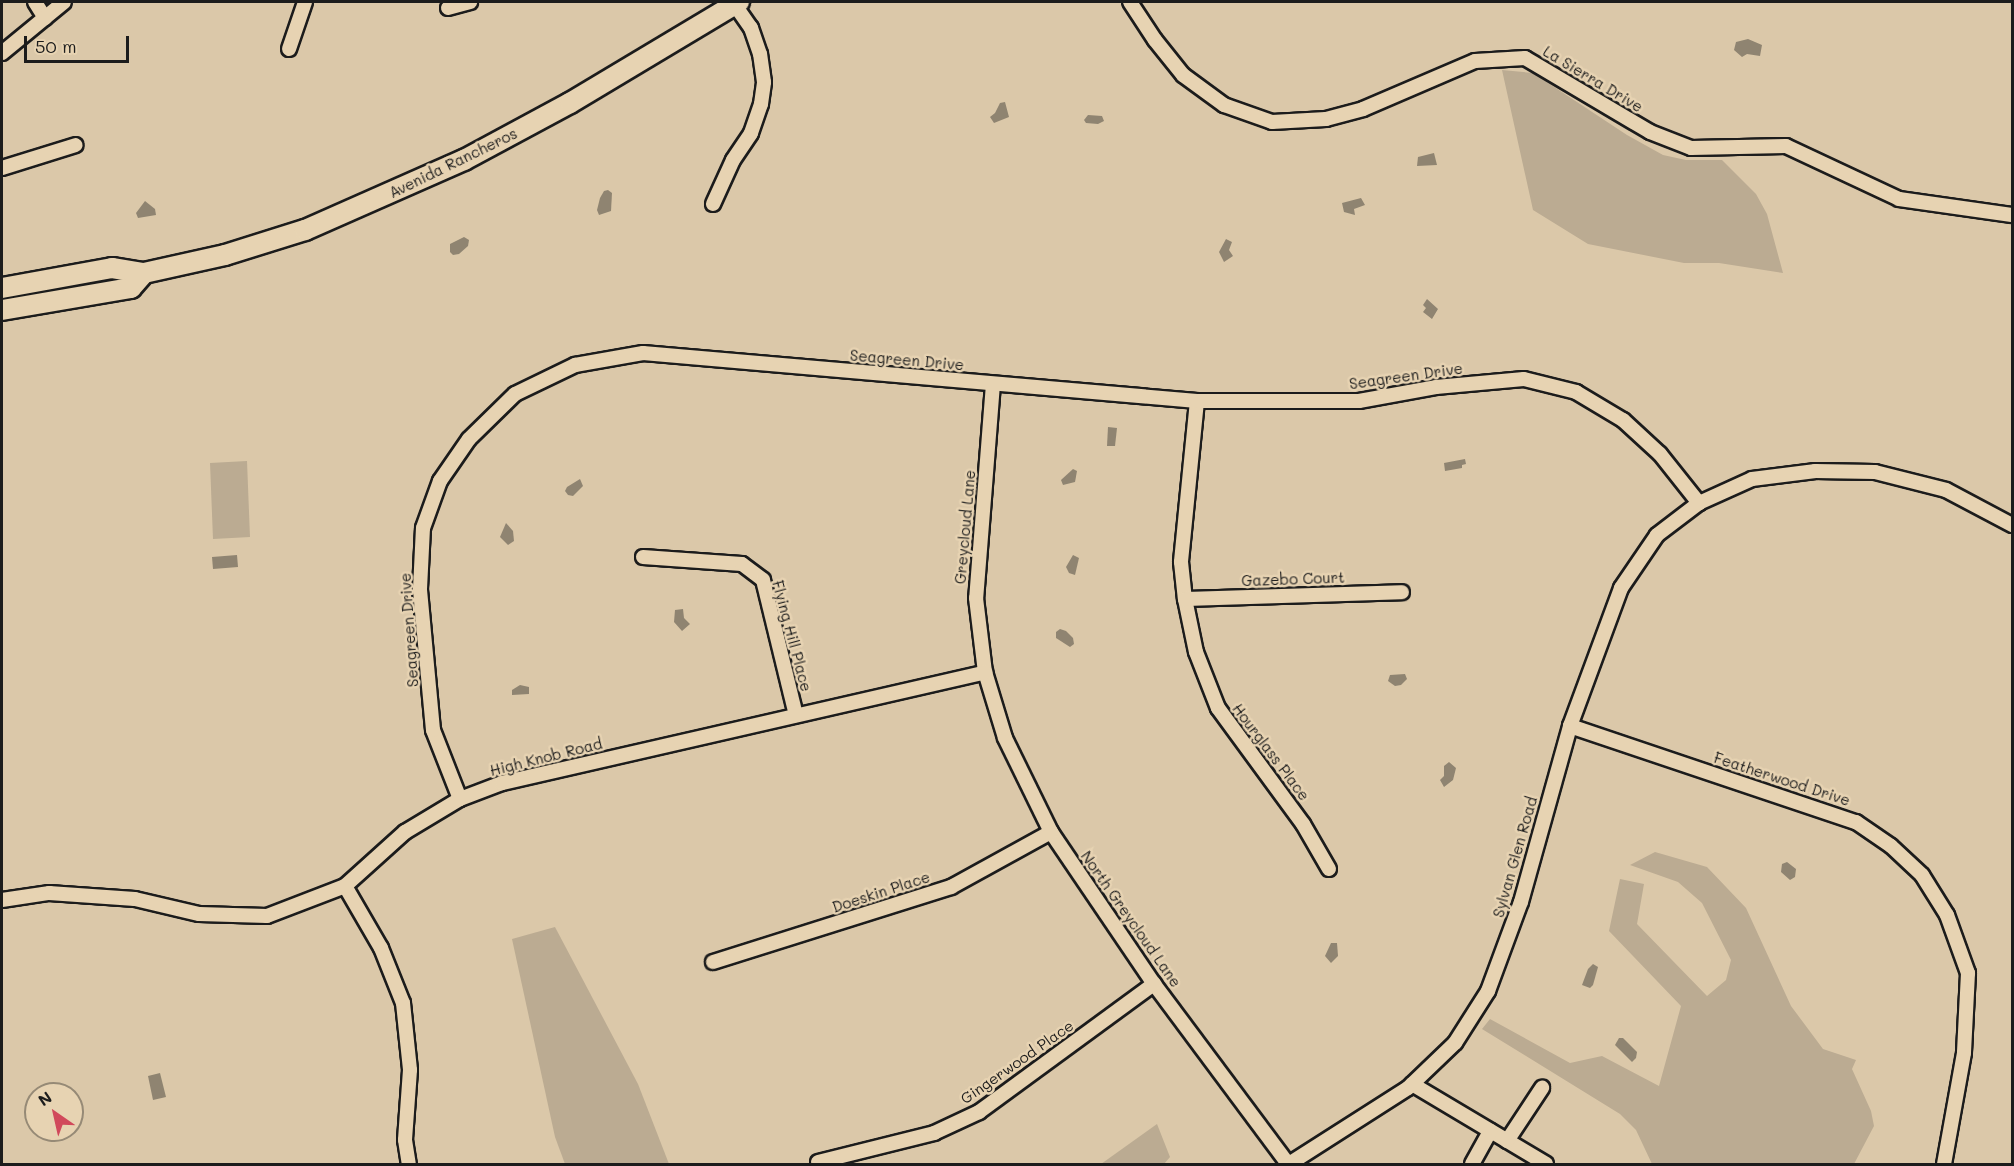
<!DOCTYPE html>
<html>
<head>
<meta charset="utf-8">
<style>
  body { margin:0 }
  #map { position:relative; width:2014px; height:1166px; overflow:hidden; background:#dbc8a9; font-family:Mali,sans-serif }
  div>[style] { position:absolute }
  .green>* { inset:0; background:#bbab92 }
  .water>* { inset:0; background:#8f8471 }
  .roads { filter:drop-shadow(2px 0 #1c1c1c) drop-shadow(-2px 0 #1c1c1c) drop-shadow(0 2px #1c1c1c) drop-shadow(0 -2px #1c1c1c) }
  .minor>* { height:14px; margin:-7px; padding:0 7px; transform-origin:7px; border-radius:7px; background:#e7d3b2 }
  .secondary>* { height:20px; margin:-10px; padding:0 10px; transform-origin:10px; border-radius:10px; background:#e7d3b2 }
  span { translate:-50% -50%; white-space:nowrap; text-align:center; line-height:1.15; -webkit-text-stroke:5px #e7d3b2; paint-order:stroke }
  .street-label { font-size:15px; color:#1c1c1c }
  .frame { position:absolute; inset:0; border:3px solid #1c1c1c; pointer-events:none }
  .north { position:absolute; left:24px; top:1082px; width:60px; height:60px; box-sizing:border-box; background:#e7d3b2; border:2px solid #968a76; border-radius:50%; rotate:326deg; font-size:16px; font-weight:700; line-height:24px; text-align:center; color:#1c1c1c }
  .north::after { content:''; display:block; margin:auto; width:21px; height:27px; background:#d1495b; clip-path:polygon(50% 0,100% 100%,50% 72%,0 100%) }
  .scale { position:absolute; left:24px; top:36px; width:105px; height:27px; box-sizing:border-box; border:3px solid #1c1c1c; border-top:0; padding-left:8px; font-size:18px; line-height:21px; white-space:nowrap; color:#1c1c1c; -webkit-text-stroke:4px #e7d3b2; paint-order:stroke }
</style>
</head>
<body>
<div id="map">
  <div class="green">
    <div style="clip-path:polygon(1502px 70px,1533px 73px,1627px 135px,1663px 155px,1686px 160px,1722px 160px,1756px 194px,1767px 214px,1783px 273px,1719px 263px,1684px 263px,1588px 244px,1533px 210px)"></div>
    <div style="clip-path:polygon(126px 273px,64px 294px,2px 306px,2px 291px)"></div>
    <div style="clip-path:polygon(247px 461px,250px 537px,213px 539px,210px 463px)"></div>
    <div style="clip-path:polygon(1655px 852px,1707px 867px,1746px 908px,1791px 1006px,1823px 1049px,1856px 1060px,1852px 1069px,1871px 1111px,1874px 1126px,1854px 1164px,1652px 1164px,1636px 1130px,1620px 1114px,1482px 1029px,1490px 1019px,1570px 1063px,1602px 1056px,1659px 1086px,1681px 1006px,1609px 931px,1620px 879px,1644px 884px,1637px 924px,1707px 996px,1726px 980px,1731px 960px,1702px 903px,1678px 882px,1630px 865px)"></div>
    <div style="clip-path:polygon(555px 927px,638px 1084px,669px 1164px,565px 1164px,555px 1137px,512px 939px)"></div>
    <div style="clip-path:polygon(1157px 1124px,1170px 1157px,1164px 1164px,1101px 1164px)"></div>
  </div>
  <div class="water">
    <div style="clip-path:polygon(1748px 39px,1762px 45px,1760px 56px,1747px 54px,1742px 57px,1734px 50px,1736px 42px)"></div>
    <div style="clip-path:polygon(1005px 102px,1009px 117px,994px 123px,990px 117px,995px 113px,1000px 103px)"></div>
    <div style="clip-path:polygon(1088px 115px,1102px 116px,1104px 121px,1098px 124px,1086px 123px,1084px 120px)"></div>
    <div style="clip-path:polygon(1434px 153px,1437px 165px,1417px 166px,1418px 157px)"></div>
    <div style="clip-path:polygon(608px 190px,612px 193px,611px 211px,599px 215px,597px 210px,600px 198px,604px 191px)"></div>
    <div style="clip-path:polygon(1361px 198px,1365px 205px,1354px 209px,1355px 215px,1344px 212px,1342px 203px)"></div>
    <div style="clip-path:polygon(145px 201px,155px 209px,156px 215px,138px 218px,136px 213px)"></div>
    <div style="clip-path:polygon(464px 237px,469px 240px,468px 246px,459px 254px,453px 255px,450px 252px,450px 244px)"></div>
    <div style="clip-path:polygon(1226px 239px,1232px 242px,1229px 250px,1233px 256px,1224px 262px,1219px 252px)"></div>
    <div style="clip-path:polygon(1427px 299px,1438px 309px,1432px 319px,1423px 312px,1426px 308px,1423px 305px)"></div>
    <div style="clip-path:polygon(1108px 427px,1117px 428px,1115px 446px,1107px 446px)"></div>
    <div style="clip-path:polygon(1465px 459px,1466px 464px,1462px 465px,1462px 468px,1445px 471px,1444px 463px)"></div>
    <div style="clip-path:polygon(1073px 469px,1077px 471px,1075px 482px,1063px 485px,1061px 480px)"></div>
    <div style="clip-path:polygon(580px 479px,583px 486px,573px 496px,568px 495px,565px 491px,567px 487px)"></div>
    <div style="clip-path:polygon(506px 523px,513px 531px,514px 541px,508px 545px,500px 537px)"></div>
    <div style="clip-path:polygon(237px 555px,238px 567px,213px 569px,212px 557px)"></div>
    <div style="clip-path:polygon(1073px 555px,1079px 558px,1075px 575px,1069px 573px,1066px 567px)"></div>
    <div style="clip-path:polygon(683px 609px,684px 618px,690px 624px,682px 631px,674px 622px,675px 610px)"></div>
    <div style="clip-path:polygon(1060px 629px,1066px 631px,1073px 638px,1074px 644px,1070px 647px,1056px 638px,1056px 632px)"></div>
    <div style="clip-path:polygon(1405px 674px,1407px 679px,1401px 685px,1395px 686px,1388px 681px,1390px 675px)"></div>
    <div style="clip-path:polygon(520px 685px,529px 687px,529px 694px,512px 695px,512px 690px)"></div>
    <div style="clip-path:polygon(1449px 762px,1456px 768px,1453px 780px,1444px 787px,1440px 780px,1444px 776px,1444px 766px)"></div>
    <div style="clip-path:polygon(1787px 862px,1796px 869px,1795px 877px,1790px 880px,1781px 872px,1782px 864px)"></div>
    <div style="clip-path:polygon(1331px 943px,1337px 943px,1338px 956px,1331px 963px,1325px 956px)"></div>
    <div style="clip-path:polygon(1593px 964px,1598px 967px,1593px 985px,1590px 988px,1582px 985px,1588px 969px)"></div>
    <div style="clip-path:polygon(1619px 1038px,1623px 1038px,1637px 1052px,1636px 1058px,1632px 1062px,1615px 1045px)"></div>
    <div style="clip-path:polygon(160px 1073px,166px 1097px,153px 1100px,148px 1076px)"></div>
  </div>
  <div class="roads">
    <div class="minor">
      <div style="left:35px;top:2px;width:19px;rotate:58deg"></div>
      <div style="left:1130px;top:2px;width:45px;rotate:56.7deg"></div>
      <div style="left:1155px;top:40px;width:45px;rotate:51.3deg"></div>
      <div style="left:1183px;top:75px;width:51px;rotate:36.2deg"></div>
      <div style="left:1224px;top:105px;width:51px;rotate:19.5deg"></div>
      <div style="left:1272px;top:122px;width:54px;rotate:-3.2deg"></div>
      <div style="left:1326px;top:119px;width:38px;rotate:-15deg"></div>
      <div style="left:1363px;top:109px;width:122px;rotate:-23.2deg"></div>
      <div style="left:1475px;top:61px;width:50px;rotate:-3.4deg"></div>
      <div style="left:1525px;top:58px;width:145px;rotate:30.6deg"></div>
      <div style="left:1650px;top:132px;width:44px;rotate:21.3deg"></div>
      <div style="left:1691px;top:148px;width:95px;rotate:-1.2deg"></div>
      <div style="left:1786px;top:146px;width:125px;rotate:25.1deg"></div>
      <div style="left:1899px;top:199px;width:114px;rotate:8.1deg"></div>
      <div style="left:448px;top:8px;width:23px;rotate:-15deg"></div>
      <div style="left:289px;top:49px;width:50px;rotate:-71.2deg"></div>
      <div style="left:2px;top:53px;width:80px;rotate:-39.4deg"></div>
      <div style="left:2px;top:168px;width:77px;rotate:-17.3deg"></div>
      <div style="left:713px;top:204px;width:48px;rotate:-65.6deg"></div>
      <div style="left:733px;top:160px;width:32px;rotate:-56deg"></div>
      <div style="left:751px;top:133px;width:31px;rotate:-71deg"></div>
      <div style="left:761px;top:104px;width:22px;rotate:-82deg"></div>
      <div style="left:764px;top:82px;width:28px;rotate:-98deg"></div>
      <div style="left:760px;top:54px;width:28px;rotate:-109deg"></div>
      <div style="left:751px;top:28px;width:32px;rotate:-125deg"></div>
      <div style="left:993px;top:384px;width:215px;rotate:94.5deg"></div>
      <div style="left:976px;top:598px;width:75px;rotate:83.1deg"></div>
      <div style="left:985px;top:672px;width:69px;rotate:73.1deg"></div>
      <div style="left:1005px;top:738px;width:105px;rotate:63.9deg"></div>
      <div style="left:1051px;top:832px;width:184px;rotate:55.9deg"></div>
      <div style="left:1154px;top:984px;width:224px;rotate:53.3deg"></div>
      <div style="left:1197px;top:401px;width:162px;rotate:95.7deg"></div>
      <div style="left:1181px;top:562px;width:37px;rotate:84deg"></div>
      <div style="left:1185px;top:599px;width:54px;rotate:78.3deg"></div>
      <div style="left:1196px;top:652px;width:60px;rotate:68.6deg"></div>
      <div style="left:1218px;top:708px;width:144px;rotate:53.8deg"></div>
      <div style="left:1303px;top:824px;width:52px;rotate:60deg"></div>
      <div style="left:643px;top:557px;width:99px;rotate:4deg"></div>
      <div style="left:742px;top:564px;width:26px;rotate:37deg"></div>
      <div style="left:763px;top:580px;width:139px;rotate:76.3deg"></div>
      <div style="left:1185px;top:599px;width:217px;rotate:-1.8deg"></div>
      <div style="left:1570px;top:726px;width:302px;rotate:18.6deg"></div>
      <div style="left:1856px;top:822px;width:42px;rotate:34.4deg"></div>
      <div style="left:1891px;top:846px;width:42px;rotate:43.1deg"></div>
      <div style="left:1922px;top:875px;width:47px;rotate:58deg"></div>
      <div style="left:1947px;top:915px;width:62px;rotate:70.1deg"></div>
      <div style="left:1968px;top:973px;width:80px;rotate:92.9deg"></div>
      <div style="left:1964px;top:1053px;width:113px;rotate:100.2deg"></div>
      <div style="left:460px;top:799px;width:74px;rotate:-111.4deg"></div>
      <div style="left:433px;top:730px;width:142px;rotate:-95.3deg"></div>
      <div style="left:420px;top:589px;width:61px;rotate:-87.2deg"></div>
      <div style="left:423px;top:528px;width:50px;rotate:-70.1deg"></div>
      <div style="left:440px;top:481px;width:51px;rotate:-55.4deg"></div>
      <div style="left:469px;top:439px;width:64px;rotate:-44.4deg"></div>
      <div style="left:515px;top:394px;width:67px;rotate:-25.8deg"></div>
      <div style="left:575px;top:365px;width:69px;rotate:-10deg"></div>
      <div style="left:643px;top:353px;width:556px;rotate:4.95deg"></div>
      <div style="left:1197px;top:401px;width:162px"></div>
      <div style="left:1359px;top:401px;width:78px;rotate:-10.3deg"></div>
      <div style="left:1436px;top:387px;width:88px;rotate:-5.2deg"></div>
      <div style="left:1524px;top:379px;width:54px;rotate:14deg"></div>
      <div style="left:1576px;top:392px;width:55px;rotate:30.8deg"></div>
      <div style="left:1623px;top:420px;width:50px;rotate:42.6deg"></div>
      <div style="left:1660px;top:454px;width:63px;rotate:51.5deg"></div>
      <div style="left:345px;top:886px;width:72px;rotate:59.9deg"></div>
      <div style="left:381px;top:948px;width:59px;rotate:68.2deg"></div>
      <div style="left:403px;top:1003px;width:67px;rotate:84deg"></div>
      <div style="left:410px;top:1070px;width:70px;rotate:94.1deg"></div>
      <div style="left:405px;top:1140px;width:24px;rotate:81deg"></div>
      <div style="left:2px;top:900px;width:48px;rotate:-8.5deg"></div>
      <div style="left:49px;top:893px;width:86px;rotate:4deg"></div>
      <div style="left:135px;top:899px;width:66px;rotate:13.2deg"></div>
      <div style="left:199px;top:914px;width:68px;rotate:1.7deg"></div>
      <div style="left:267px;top:916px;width:84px;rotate:-21deg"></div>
      <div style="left:345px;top:886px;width:81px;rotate:-42deg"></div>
      <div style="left:405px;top:832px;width:64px;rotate:-31deg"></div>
      <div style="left:460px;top:799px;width:45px;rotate:-20.9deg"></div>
      <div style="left:502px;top:783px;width:496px;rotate:-12.9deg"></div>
      <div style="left:713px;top:962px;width:250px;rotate:-17.5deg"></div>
      <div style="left:951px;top:887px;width:114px;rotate:-28.8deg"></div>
      <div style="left:1412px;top:1084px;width:156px;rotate:30.8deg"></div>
      <div style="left:1507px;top:1141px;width:64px;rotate:-56.6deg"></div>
      <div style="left:818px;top:1162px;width:120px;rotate:-14deg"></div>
      <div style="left:934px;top:1133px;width:50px;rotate:-25deg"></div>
      <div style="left:979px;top:1112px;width:217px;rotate:-36.2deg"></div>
      <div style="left:1289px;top:1164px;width:141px;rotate:-32.6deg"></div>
      <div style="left:1408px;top:1088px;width:65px;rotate:-43.8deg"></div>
      <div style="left:1455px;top:1043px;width:62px;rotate:-57.6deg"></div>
      <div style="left:1488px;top:991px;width:95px;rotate:-69.7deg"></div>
      <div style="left:1521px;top:902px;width:183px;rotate:-74.4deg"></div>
      <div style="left:1570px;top:726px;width:147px;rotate:-69.7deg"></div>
      <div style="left:1621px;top:588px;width:64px;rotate:-55.8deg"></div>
      <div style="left:1657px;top:535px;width:53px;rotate:-37.3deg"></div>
      <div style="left:1699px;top:503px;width:58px;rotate:-24.4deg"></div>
      <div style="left:1752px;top:479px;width:64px;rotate:-7.2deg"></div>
      <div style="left:1815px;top:471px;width:60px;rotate:1deg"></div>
      <div style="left:1875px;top:472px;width:73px;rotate:14.2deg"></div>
      <div style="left:1946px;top:490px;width:75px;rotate:27.9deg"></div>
      <div style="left:1472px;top:1164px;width:38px;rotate:-61deg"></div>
    </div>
    <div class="secondary">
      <div style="left:2px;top:288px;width:112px;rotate:-10.3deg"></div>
      <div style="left:112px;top:268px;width:32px;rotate:9deg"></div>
      <div style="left:144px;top:273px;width:83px;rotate:-12.5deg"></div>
      <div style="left:225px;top:255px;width:84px;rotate:-17.4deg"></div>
      <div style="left:305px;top:230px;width:174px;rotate:-23.8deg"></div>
      <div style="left:464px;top:160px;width:120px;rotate:-28.3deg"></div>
      <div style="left:570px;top:103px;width:197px;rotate:-30.9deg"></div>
      <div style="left:2px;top:310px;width:131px;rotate:-9.7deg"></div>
      <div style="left:131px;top:288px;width:20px;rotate:-49deg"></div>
    </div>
  </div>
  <div class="street-label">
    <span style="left:1593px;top:79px;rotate:31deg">La Sierra Drive</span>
    <span style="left:453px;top:163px;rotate:-26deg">Avenida Rancheros</span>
    <span style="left:907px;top:360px;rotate:5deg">Seagreen Drive</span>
    <span style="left:1406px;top:376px;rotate:-8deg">Seagreen Drive</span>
    <span style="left:965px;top:527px;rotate:-85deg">Greycloud Lane</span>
    <span style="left:1293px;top:579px;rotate:-2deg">Gazebo Court</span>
    <span style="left:409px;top:630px;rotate:-94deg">Seagreen Drive</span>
    <span style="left:792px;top:636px;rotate:75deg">Flying Hill Place</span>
    <span style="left:1271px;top:752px;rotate:53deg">Hourglass Place</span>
    <span style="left:546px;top:757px;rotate:-14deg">High Knob Road</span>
    <span style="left:1782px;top:779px;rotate:18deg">Featherwood Drive</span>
    <span style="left:1515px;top:857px;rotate:-74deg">Sylvan Glen Road</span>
    <span style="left:881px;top:892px;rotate:-18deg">Doeskin Place</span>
    <span style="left:1131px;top:919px;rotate:55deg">North Greycloud Lane</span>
    <span style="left:1017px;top:1062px;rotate:-35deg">Gingerwood Place</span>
  </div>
  <div class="frame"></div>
  <div class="north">N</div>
  <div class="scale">50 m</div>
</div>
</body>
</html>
